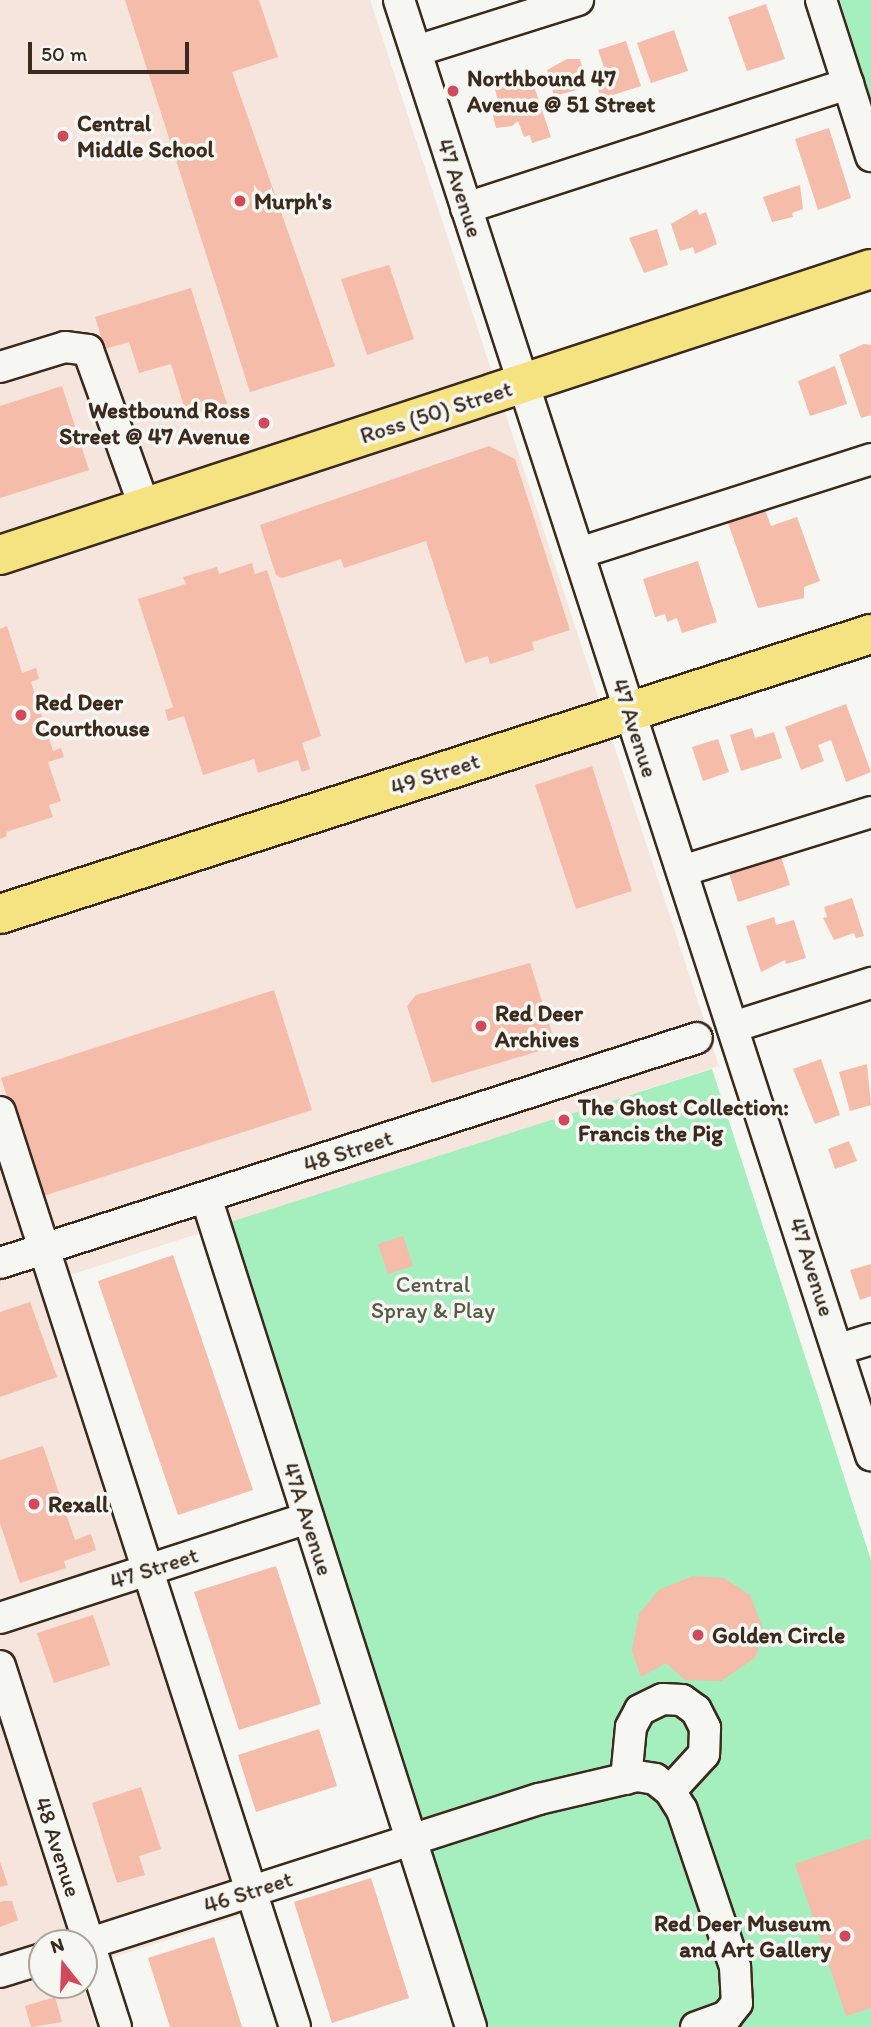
<!DOCTYPE html>
<html>
<head>
<meta charset="utf-8">
<style>
  body { margin:0 }
  #map { position:relative; width:871px; height:2027px; overflow:hidden; background:#f6f6f2; font-family:Itim,sans-serif }
  div>[style] { position:absolute }
  .built>* { inset:0; background:#f5e5dc }
  .green>* { inset:0; background:#a5eebd }
  .building>* { inset:0; background:#f4bca9 }
  .roads { filter:drop-shadow(2px 0 #3b2a1e) drop-shadow(-2px 0 #3b2a1e) drop-shadow(0 2px #3b2a1e) drop-shadow(0 -2px #3b2a1e) }
  .minor>* { height:30px; margin:-15px; padding:0 15px; transform-origin:15px; border-radius:15px; background:#f6f6f2 }
  .major>* { height:38px; margin:-19px; padding:0 19px; transform-origin:19px; border-radius:19px; background:#f5e382 }
  .dots>* { width:19px; height:19px; translate:-50% -50%; box-sizing:border-box; border:4px solid #f6f6f2; border-radius:50% }
  span { translate:-50% -50%; white-space:nowrap; text-align:center; line-height:1.15; -webkit-text-stroke:7px #f6f6f2; paint-order:stroke }
  .poi-label { font-size:23px; color:#3b2a1e; font-weight:700 }
  .left { translate:0 -50%; text-align:left }
  .right { translate:-100% -50%; text-align:right }
  .street-label { font-size:23px; color:#3b2a1e }
  .park-label { font-size:23px; color:#565b46 }
  .north { position:absolute; left:28px; top:1929px; width:70px; height:70px; box-sizing:border-box; background:#f6f6f2; border:2px solid #aba49d; border-radius:50%; rotate:342deg; font-size:19px; font-weight:700; line-height:28px; text-align:center; color:#3b2a1e }
  .north::after { content:''; display:block; margin:auto; width:24px; height:32px; background:#d1495b; clip-path:polygon(50% 0,100% 100%,50% 72%,0 100%) }
  .scale { position:absolute; left:28px; top:42px; width:161px; height:32px; box-sizing:border-box; border:4px solid #3b2a1e; border-top:0; padding-left:9px; font-size:21px; line-height:24px; white-space:nowrap; color:#3b2a1e; -webkit-text-stroke:5px #f6f6f2; paint-order:stroke }
</style>
</head>
<body>
<div id="map">
  <div class="built">
    <div style="clip-path:polygon(0 0,370px 0,719px 1066px,45px 1283px,252px 1912px,84px 1967px,84px 1943px,42px 1943px,42px 1985px,83px 1985px,96px 2027px,0 2027px)"></div>
  </div>
  <div class="green">
    <div style="clip-path:polygon(840px 0,871px 0,871px 102px)"></div>
    <div style="clip-path:polygon(712px 1069px,871px 1560px,871px 2027px,485px 2027px,227px 1223px)"></div>
  </div>
  <div class="building">
    <div style="clip-path:polygon(125px 0,259px 0,278px 57px,232px 72px,335px 366px,250px 392px)"></div>
    <div style="clip-path:polygon(766px 4px,785px 59px,747px 71px,728px 17px)"></div>
    <div style="clip-path:polygon(674px 30px,688px 71px,651px 83px,637px 43px)"></div>
    <div style="clip-path:polygon(626px 41px,641px 86px,601px 99px,592px 71px,604px 67px,598px 50px)"></div>
    <div style="clip-path:polygon(567px 59px,580px 59px,588px 87px,554px 96px,547px 70px)"></div>
    <div style="clip-path:polygon(532px 80px,551px 137px,532px 143px,530px 135px,524px 137px,518px 121px,512px 126px,496px 128px,491px 107px,499px 105px,495px 89px)"></div>
    <div style="clip-path:polygon(829px 128px,851px 198px,818px 210px,795px 139px)"></div>
    <div style="clip-path:polygon(800px 185px,803px 209px,792px 213px,793px 217px,772px 222px,763px 197px)"></div>
    <div style="clip-path:polygon(697px 209px,699px 215px,706px 212px,717px 244px,695px 254px,693px 247px,680px 251px,671px 224px)"></div>
    <div style="clip-path:polygon(657px 229px,668px 265px,644px 273px,629px 238px)"></div>
    <div style="clip-path:polygon(389px 265px,414px 339px,367px 355px,341px 279px)"></div>
    <div style="clip-path:polygon(191px 288px,227px 404px,187px 416px,171px 364px,139px 373px,129px 342px,105px 349px,95px 317px)"></div>
    <div style="clip-path:polygon(864px 344px,871px 345px,871px 415px,861px 418px,839px 355px)"></div>
    <div style="clip-path:polygon(835px 366px,847px 404px,810px 416px,798px 381px)"></div>
    <div style="clip-path:polygon(62px 386px,89px 470px,0 498px,0 406px)"></div>
    <div style="clip-path:polygon(489px 446px,515px 459px,570px 630px,532px 642px,534px 650px,490px 664px,488px 656px,465px 663px,426px 541px,344px 568px,341px 559px,282px 578px,276px 575px,260px 525px)"></div>
    <div style="clip-path:polygon(765px 510px,771px 526px,797px 517px,820px 581px,804px 587px,804px 598px,758px 608px,728px 523px)"></div>
    <div style="clip-path:polygon(698px 561px,717px 622px,682px 633px,677px 618px,667px 622px,665px 614px,655px 617px,643px 579px)"></div>
    <div style="clip-path:polygon(252px 563px,255px 574px,267px 570px,321px 736px,302px 743px,310px 769px,302px 772px,298px 760px,258px 773px,254px 759px,203px 775px,184px 716px,168px 721px,165px 710px,173px 707px,138px 599px,186px 584px,183px 577px,217px 567px,219px 574px)"></div>
    <div style="clip-path:polygon(7px 626px,22px 673px,36px 668px,39px 679px,31px 682px,53px 751px,61px 748px,64px 757px,48px 762px,61px 801px,49px 805px,53px 817px,6px 832px,7px 836px,0 839px,0 629px)"></div>
    <div style="clip-path:polygon(846px 704px,871px 772px,846px 782px,831px 740px,818px 745px,824px 761px,801px 770px,785px 727px)"></div>
    <div style="clip-path:polygon(752px 728px,755px 738px,774px 732px,782px 758px,741px 771px,730px 735px)"></div>
    <div style="clip-path:polygon(718px 739px,729px 772px,703px 781px,692px 747px)"></div>
    <div style="clip-path:polygon(592px 766px,632px 891px,576px 909px,535px 785px)"></div>
    <div style="clip-path:polygon(780px 853px,790px 885px,738px 902px,728px 870px)"></div>
    <div style="clip-path:polygon(852px 898px,864px 936px,856px 938px,854px 933px,834px 940px,823px 918px,827px 917px,824px 907px)"></div>
    <div style="clip-path:polygon(774px 917px,776px 925px,794px 920px,806px 958px,786px 964px,785px 960px,761px 972px,746px 926px)"></div>
    <div style="clip-path:polygon(530px 963px,556px 1046px,432px 1083px,407px 1006px,416px 995px)"></div>
    <div style="clip-path:polygon(274px 990px,312px 1110px,40px 1197px,1px 1078px)"></div>
    <div style="clip-path:polygon(821px 1059px,840px 1115px,815px 1124px,793px 1069px)"></div>
    <div style="clip-path:polygon(867px 1064px,871px 1105px,850px 1111px,839px 1072px)"></div>
    <div style="clip-path:polygon(849px 1141px,857px 1161px,835px 1169px,828px 1149px)"></div>
    <div style="clip-path:polygon(403px 1236px,413px 1266px,388px 1274px,378px 1244px)"></div>
    <div style="clip-path:polygon(173px 1255px,253px 1490px,178px 1515px,98px 1281px)"></div>
    <div style="clip-path:polygon(871px 1264px,871px 1296px,860px 1300px,850px 1270px)"></div>
    <div style="clip-path:polygon(30px 1302px,57px 1377px,0 1397px,0 1312px)"></div>
    <div style="clip-path:polygon(43px 1446px,75px 1540px,91px 1534px,96px 1550px,64px 1561px,66px 1568px,20px 1583px,0 1523px,0 1460px)"></div>
    <div style="clip-path:polygon(276px 1566px,321px 1704px,239px 1730px,194px 1592px)"></div>
    <div style="clip-path:polygon(693px 1576px,724px 1578px,750px 1595px,763px 1629px,756px 1657px,721px 1681px,685px 1680px,666px 1663px,641px 1677px,632px 1651px,639px 1614px,659px 1590px)"></div>
    <div style="clip-path:polygon(93px 1615px,110px 1665px,54px 1683px,37px 1633px)"></div>
    <div style="clip-path:polygon(319px 1729px,337px 1786px,256px 1812px,238px 1755px)"></div>
    <div style="clip-path:polygon(141px 1787px,161px 1849px,139px 1856px,145px 1875px,117px 1883px,92px 1803px)"></div>
    <div style="clip-path:polygon(871px 1838px,871px 2008px,846px 2016px,795px 1864px)"></div>
    <div style="clip-path:polygon(0 1862px,8px 1885px,0 1887px)"></div>
    <div style="clip-path:polygon(371px 1878px,409px 1998px,332px 2023px,294px 1902px)"></div>
    <div style="clip-path:polygon(4px 1901px,12px 1901px,18px 1920px,0 1927px,0 1902px)"></div>
    <div style="clip-path:polygon(214px 1937px,242px 2027px,170px 2027px,148px 1958px)"></div>
    <div style="clip-path:polygon(55px 1997px,62px 2022px,31px 2027px,25px 2006px)"></div>
  </div>
  <div class="roads">
    <div class="minor">
      <div style="left:399px;top:0;width:1530px;rotate:72.03deg"></div>
      <div style="left:821px;top:0;width:164px;rotate:72.2deg"></div>
      <div style="left:416px;top:51px;width:170px;rotate:-17.5deg"></div>
      <div style="left:466px;top:208px;width:402px;rotate:-18deg"></div>
      <div style="left:0;top:367px;width:68px;rotate:-17.1deg"></div>
      <div style="left:65px;top:347px;width:23px;rotate:7deg"></div>
      <div style="left:88px;top:350px;width:168px;rotate:70.2deg"></div>
      <div style="left:579px;top:553px;width:307px;rotate:-17.8deg"></div>
      <div style="left:682px;top:871px;width:198px;rotate:-17.3deg"></div>
      <div style="left:733px;top:1027px;width:145px;rotate:-17.7deg"></div>
      <div style="left:0;top:1112px;width:961px;rotate:72.13deg"></div>
      <div style="left:206px;top:1197px;width:871px;rotate:72.29deg"></div>
      <div style="left:0;top:1263px;width:732px;rotate:-17.89deg"></div>
      <div style="left:839px;top:1349px;width:34px;rotate:-17deg"></div>
      <div style="left:0;top:1618px;width:324px;rotate:-18deg"></div>
      <div style="left:0;top:1666px;width:379px;rotate:72.2deg"></div>
      <div style="left:626px;top:1779px;width:52px;rotate:-84.5deg"></div>
      <div style="left:631px;top:1727px;width:19px;rotate:-62deg"></div>
      <div style="left:640px;top:1710px;width:25px;rotate:-26deg"></div>
      <div style="left:663px;top:1699px;width:19px;rotate:3deg"></div>
      <div style="left:682px;top:1700px;width:17px;rotate:36deg"></div>
      <div style="left:696px;top:1710px;width:20px;rotate:63deg"></div>
      <div style="left:705px;top:1728px;width:26px;rotate:92deg"></div>
      <div style="left:704px;top:1754px;width:50px;rotate:132.6deg"></div>
      <div style="left:84px;top:1945px;width:478px;rotate:-17.8deg"></div>
      <div style="left:539px;top:1799px;width:101px;rotate:-13.2deg"></div>
      <div style="left:637px;top:1776px;width:18px;rotate:9deg"></div>
      <div style="left:655px;top:1779px;width:19px;rotate:39deg"></div>
      <div style="left:670px;top:1791px;width:22px;rotate:58deg"></div>
      <div style="left:682px;top:1810px;width:166px;rotate:71.3deg"></div>
      <div style="left:735px;top:1967px;width:36px;rotate:87deg"></div>
      <div style="left:737px;top:2003px;width:16px;rotate:128deg"></div>
      <div style="left:727px;top:2016px;width:33px;rotate:160deg"></div>
      <div style="left:0;top:1972px;width:44px;rotate:-17.2deg"></div>
    </div>
    <div class="major">
      <div style="left:0;top:555px;width:917px;rotate:-18.18deg"></div>
      <div style="left:0;top:914px;width:915px;rotate:-17.82deg"></div>
    </div>
  </div>
  <div class="dots">
    <div style="left:453px;top:91px;background:#d1495b"></div>
    <div style="left:63px;top:136px;background:#d1495b"></div>
    <div style="left:240px;top:201px;background:#d1495b"></div>
    <div style="left:264px;top:423px;background:#d1495b"></div>
    <div style="left:21px;top:715px;background:#d1495b"></div>
    <div style="left:481px;top:1026px;background:#d1495b"></div>
    <div style="left:564px;top:1120px;background:#d1495b"></div>
    <div style="left:34px;top:1504px;background:#d1495b"></div>
    <div style="left:698px;top:1635px;background:#d1495b"></div>
    <div style="left:845px;top:1936px;background:#d1495b"></div>
  </div>
  <div class="poi-label">
    <span class="left" style="left:467px;top:91px">Northbound 47<br>Avenue @ 51 Street</span>
    <span class="left" style="left:77px;top:136px">Central<br>Middle School</span>
    <span class="left" style="left:254px;top:201px">Murph's</span>
    <span class="right" style="left:250px;top:423px">Westbound Ross<br>Street @ 47 Avenue</span>
    <span class="left" style="left:35px;top:715px">Red Deer<br>Courthouse</span>
    <span class="left" style="left:495px;top:1026px">Red Deer<br>Archives</span>
    <span class="left" style="left:578px;top:1120px">The Ghost Collection:<br>Francis the Pig</span>
    <span class="left" style="left:48px;top:1504px">Rexall</span>
    <span class="left" style="left:712px;top:1635px">Golden Circle</span>
    <span class="right" style="left:831px;top:1936px">Red Deer Museum<br>and Art Gallery</span>
  </div>
  <div class="street-label">
    <span style="left:460px;top:188px;rotate:72deg">47 Avenue</span>
    <span style="left:436px;top:412px;rotate:-18deg">Ross (50) Street</span>
    <span style="left:635px;top:728px;rotate:72deg">47 Avenue</span>
    <span style="left:435px;top:774px;rotate:-18deg">49 Street</span>
    <span style="left:348px;top:1151px;rotate:-18deg">48 Street</span>
    <span style="left:812px;top:1267px;rotate:72deg">47 Avenue</span>
    <span style="left:308px;top:1519px;rotate:72deg">47A Avenue</span>
    <span style="left:154px;top:1568px;rotate:-18deg">47 Street</span>
    <span style="left:58px;top:1847px;rotate:72deg">48 Avenue</span>
    <span style="left:248px;top:1892px;rotate:-18deg">46 Street</span>
  </div>
  <div class="park-label">
    <span style="left:433px;top:1297px">Central<br>Spray &amp; Play</span>
  </div>
  <div class="north">N</div>
  <div class="scale">50 m</div>
</div>
</body>
</html>
